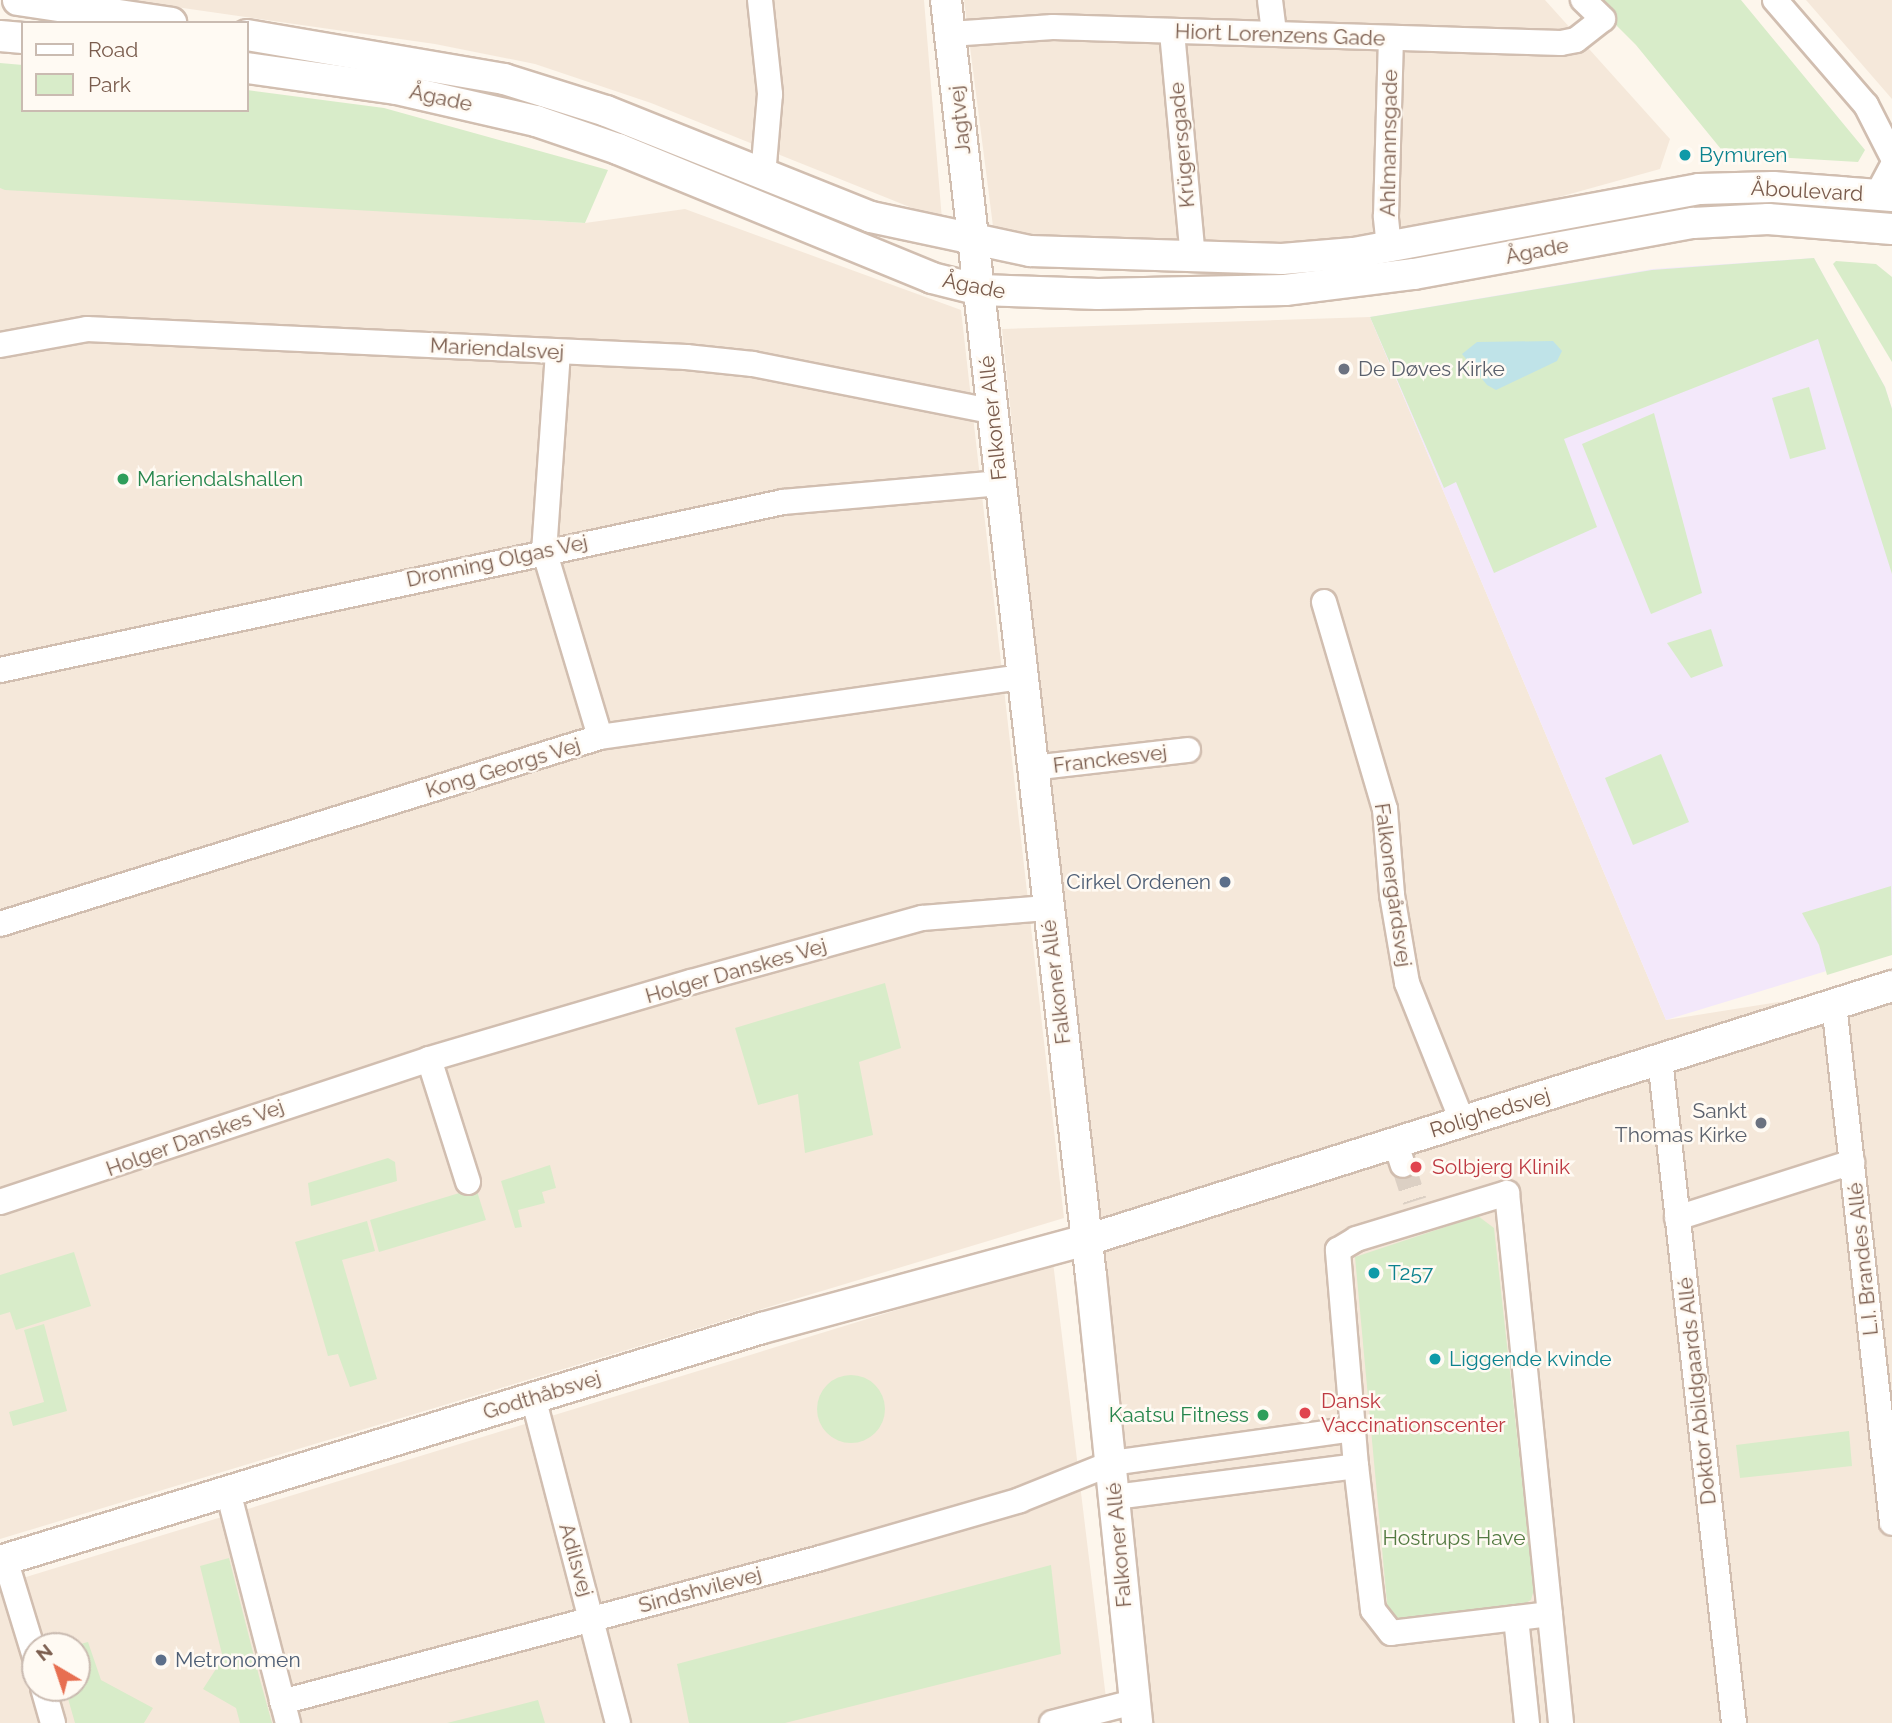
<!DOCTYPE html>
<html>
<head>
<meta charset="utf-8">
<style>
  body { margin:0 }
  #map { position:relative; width:1892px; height:1723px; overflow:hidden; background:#fdf6ec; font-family:Raleway,sans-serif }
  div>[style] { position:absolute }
  .residential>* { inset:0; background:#f5e8da }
  .education>* { inset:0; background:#f3e8fa }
  .green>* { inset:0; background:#d8ecc9 }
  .round { border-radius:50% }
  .water>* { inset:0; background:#bfe3e8 }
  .minor-tunnel>* { height:24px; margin-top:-12px; transform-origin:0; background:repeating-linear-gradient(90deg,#dcd0c4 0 24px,transparent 0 36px) }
  .roads { filter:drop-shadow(2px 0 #d1beb0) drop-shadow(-2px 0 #d1beb0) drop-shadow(0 2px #d1beb0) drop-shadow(0 -2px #d1beb0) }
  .minor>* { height:24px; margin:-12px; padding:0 12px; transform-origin:12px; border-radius:12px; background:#fff }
  .tertiary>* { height:30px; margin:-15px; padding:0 15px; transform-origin:15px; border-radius:15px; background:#fff }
  .dots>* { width:19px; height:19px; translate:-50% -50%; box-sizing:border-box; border:4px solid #fffaf3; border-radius:50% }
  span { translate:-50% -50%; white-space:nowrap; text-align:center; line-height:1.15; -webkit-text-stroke:5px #fffaf3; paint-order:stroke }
  .street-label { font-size:21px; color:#7a5c4d }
  .culture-label { font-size:21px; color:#0d838f }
  .left { translate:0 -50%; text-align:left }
  .worship-label { font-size:21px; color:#5b616d }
  .right { translate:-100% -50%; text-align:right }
  .leisure-label { font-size:21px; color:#27864d }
  .service-label { font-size:21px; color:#4e5e75 }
  .health-label { font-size:21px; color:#be3a42 }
  .park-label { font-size:21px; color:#537a41 }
  .legend { position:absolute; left:21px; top:21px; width:228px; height:91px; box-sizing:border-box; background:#fffaf3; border:2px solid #cabbb1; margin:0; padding:9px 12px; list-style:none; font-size:21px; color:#7a5c4d }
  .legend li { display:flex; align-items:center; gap:14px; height:35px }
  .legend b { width:35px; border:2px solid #cabbb1 }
  .north { position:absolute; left:21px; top:1632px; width:70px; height:70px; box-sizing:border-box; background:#fffaf3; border:2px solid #cabbb1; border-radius:50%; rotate:321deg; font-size:19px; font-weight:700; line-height:28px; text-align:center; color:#7a5c4d }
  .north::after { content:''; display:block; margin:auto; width:24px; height:32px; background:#e76f51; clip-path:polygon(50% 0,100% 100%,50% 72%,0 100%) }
</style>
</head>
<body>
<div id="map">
  <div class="residential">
    <div style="clip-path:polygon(127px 0,924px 0,942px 220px,651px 103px,535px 64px,435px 44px)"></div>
    <div style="clip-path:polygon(964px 0,1545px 0,1670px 139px,1660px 169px,1415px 237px,1218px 251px,994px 234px)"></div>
    <div style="clip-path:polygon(1806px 0,1892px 0,1892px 99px)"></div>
    <div style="clip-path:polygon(0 188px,585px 223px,685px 209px,961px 310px,1064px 1218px,0 1539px)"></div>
    <div style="clip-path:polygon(1370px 317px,1666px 1020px,1892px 984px,1892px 1723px,1149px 1723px,1002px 329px)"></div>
    <div style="clip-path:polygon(evenodd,1053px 1262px,1109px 1723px,0 1723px,0 1585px,1053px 1262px,35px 1646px,77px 1646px,77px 1688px,35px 1688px,35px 1646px)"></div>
  </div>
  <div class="education">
    <div style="clip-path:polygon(1814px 258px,1885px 387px,1892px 409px,1892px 951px,1666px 1020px,1370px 317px,1653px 269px)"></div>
  </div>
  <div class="green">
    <div style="clip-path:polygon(1591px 0,1741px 0,1865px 150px,1858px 162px,1725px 154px,1636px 45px)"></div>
    <div style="clip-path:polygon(0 63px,23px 65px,23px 110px,247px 110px,247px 90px,384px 108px,608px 170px,585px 223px,5px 190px,0 188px)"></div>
    <div style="clip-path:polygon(1814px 258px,1885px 387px,1892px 409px,1892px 574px,1818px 339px,1564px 439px,1597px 527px,1494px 573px,1456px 482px,1444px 488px,1370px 317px,1652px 270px)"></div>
    <div style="clip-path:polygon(1836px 261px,1876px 264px,1892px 277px,1892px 362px,1833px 264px)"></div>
    <div style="clip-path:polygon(1809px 387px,1826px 449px,1790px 459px,1772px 398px)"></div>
    <div style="clip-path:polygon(1654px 413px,1702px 593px,1651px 614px,1582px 444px)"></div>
    <div style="clip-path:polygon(1711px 629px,1723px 666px,1691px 678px,1667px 643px)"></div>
    <div style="clip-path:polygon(1661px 754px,1689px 822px,1633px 845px,1605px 778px)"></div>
    <div style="clip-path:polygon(1891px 886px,1892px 955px,1827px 975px,1819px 945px,1802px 913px)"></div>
    <div style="clip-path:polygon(885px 983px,901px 1048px,859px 1062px,873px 1135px,805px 1153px,798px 1094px,758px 1105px,735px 1028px)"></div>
    <div style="clip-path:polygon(388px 1158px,395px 1162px,397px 1181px,311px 1206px,308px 1183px)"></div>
    <div style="clip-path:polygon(550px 1165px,556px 1188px,542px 1192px,545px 1203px,518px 1210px,522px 1227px,515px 1228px,501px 1181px)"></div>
    <div style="clip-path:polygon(476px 1188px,486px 1220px,379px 1252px,370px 1220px)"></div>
    <div style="clip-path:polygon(1478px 1216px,1494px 1228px,1534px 1589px,1531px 1600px,1522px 1605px,1393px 1619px,1388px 1613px,1355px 1257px)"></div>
    <div style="clip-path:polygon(367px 1221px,375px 1251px,342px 1260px,377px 1379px,350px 1387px,338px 1354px,328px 1356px,295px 1242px)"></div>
    <div style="clip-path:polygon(74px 1252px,91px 1306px,16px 1330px,10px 1312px,0 1315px,0 1275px)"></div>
    <div style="clip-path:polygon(44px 1324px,67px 1411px,13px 1426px,9px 1412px,44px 1402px,24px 1330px)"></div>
    <div class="round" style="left:817px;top:1375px;width:68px;height:68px"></div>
    <div style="clip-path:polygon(1849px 1431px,1852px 1466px,1740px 1478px,1736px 1445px)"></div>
    <div style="clip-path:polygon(229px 1558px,260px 1680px,272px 1723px,240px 1723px,236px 1708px,203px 1689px,223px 1658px,200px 1566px)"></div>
    <div style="clip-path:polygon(1051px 1565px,1061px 1654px,785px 1723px,689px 1723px,677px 1664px)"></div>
    <div style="clip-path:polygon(88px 1642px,101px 1680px,153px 1708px,144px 1723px,75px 1723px,65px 1688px,77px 1688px,77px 1646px,73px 1646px)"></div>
    <div style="clip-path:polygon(538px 1700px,545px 1723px,447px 1723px,487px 1713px)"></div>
  </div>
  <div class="water">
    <div style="clip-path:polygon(1553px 341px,1562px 351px,1557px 361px,1496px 390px,1487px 385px,1462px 354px,1477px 342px)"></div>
  </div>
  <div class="minor-tunnel">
    <div style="left:1403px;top:1165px;width:38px;rotate:72deg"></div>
  </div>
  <div class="roads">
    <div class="minor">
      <div style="left:760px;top:0;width:95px;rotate:83.9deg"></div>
      <div style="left:770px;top:94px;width:82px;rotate:94.9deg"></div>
      <div style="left:1270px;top:0;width:34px;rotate:83deg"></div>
      <div style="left:1775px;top:0;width:139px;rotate:49.1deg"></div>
      <div style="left:1866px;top:105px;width:57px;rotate:63deg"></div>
      <div style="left:1172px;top:32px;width:227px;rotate:84.7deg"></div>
      <div style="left:950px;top:34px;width:103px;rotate:-3.9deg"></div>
      <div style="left:1053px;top:27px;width:508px;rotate:1.8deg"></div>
      <div style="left:1561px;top:43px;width:15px;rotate:-11deg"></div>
      <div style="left:1576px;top:40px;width:34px;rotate:-38deg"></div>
      <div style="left:1603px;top:19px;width:28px;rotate:-136deg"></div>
      <div style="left:1877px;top:195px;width:32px;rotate:-62deg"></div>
      <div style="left:1389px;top:247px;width:31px;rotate:-96deg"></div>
      <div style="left:1386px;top:216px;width:177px;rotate:-88.4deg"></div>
      <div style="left:0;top:345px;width:88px;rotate:-10.4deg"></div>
      <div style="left:87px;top:329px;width:600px;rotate:2.68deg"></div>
      <div style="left:686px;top:357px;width:67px;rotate:6deg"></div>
      <div style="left:753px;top:364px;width:243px;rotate:11.2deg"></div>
      <div style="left:558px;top:352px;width:198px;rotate:94deg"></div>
      <div style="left:544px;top:550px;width:195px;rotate:73.3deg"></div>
      <div style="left:1324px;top:602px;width:216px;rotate:73.6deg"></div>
      <div style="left:1385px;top:809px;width:86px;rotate:85.3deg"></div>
      <div style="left:1392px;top:895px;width:89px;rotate:80.3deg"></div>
      <div style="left:1407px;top:983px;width:151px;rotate:68.2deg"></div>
      <div style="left:0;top:670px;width:801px;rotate:-12.11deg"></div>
      <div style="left:783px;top:502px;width:218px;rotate:-5deg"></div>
      <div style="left:1032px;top:768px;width:157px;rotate:-6.6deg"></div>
      <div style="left:0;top:924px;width:628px;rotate:-17.31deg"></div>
      <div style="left:600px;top:737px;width:425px;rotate:-8.1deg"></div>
      <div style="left:1834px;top:1004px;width:522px;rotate:83.62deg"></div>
      <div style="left:429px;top:1059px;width:129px;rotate:72.4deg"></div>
      <div style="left:1660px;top:1059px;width:668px;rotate:83.64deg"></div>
      <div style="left:1395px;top:1141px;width:25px;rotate:72deg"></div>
      <div style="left:0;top:1202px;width:452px;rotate:-18.4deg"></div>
      <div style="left:429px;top:1059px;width:273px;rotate:-16.4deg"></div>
      <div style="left:691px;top:982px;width:240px;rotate:-15.5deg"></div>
      <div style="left:922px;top:918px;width:125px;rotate:-4.6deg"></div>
      <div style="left:1677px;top:1218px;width:184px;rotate:-17.7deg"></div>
      <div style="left:533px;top:1397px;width:337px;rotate:75.4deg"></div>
      <div style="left:228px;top:1491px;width:240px;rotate:75.5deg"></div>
      <div style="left:1115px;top:1497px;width:243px;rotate:-7.3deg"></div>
      <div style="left:5px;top:1559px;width:102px;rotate:73deg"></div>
      <div style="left:1550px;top:1614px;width:160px;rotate:173.2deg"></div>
      <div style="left:1391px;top:1633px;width:29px;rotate:-128deg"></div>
      <div style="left:1373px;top:1610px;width:145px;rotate:-96.7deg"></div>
      <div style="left:1356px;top:1466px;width:217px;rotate:-94.8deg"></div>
      <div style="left:1338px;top:1250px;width:21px;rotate:-31deg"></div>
      <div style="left:1356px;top:1239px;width:158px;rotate:-16.9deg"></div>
      <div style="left:1507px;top:1193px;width:533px;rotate:84.18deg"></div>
      <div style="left:1516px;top:1618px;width:106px;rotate:84deg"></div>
      <div style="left:43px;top:1688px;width:36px;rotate:74deg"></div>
      <div style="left:282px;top:1702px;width:558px;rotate:-14.96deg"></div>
      <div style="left:821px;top:1558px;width:207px;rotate:-16.2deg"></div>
      <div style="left:1020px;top:1500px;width:99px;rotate:-21.9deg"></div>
      <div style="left:1112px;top:1463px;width:244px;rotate:-8deg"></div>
      <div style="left:1052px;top:1723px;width:85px;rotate:-14.4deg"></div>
    </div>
    <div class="tertiary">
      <div style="left:18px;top:0;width:155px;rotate:8.5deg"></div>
      <div style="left:946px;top:0;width:1284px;rotate:83.52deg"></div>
      <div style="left:1091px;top:1276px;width:449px;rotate:84.1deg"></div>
      <div style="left:247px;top:35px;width:261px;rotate:9.7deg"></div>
      <div style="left:504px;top:79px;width:107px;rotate:17.4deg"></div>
      <div style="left:606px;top:111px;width:285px;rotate:21.8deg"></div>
      <div style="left:871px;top:217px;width:163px;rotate:12.1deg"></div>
      <div style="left:1030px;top:251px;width:252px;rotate:1.8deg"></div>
      <div style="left:1282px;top:259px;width:72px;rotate:-4.8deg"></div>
      <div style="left:1354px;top:253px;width:351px;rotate:-10.5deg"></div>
      <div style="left:1699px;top:189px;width:74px;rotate:-1.5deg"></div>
      <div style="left:1773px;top:187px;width:119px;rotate:4.3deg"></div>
      <div style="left:0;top:36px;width:23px;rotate:5deg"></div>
      <div style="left:247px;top:68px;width:150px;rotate:8deg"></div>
      <div style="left:396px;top:89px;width:144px;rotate:12.9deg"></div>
      <div style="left:536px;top:121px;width:87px;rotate:18.9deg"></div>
      <div style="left:618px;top:149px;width:339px;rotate:22.3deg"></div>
      <div style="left:932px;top:278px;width:49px;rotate:14deg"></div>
      <div style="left:980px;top:290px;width:118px;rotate:1.9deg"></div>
      <div style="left:1098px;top:294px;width:187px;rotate:-1.2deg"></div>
      <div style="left:1285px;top:290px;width:130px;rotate:-7.1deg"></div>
      <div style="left:1414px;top:274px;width:284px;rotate:-10.4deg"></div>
      <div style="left:1693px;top:223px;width:75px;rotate:-3.1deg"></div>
      <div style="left:1768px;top:219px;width:124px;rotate:4.6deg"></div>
      <div style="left:0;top:1561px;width:797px;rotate:-17deg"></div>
      <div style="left:762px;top:1328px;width:337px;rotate:-15.2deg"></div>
      <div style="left:1087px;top:1240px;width:844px;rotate:-17.51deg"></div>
    </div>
  </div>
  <div class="dots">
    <div style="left:1685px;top:155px;background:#0f9aa8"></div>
    <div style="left:1344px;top:369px;background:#6b7280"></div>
    <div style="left:123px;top:479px;background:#2e9e5b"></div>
    <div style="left:1225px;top:882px;background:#5c6f8a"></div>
    <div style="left:1761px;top:1123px;background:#6b7280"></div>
    <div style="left:1416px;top:1167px;background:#e0444e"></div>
    <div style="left:1374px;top:1273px;background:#0f9aa8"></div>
    <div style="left:1435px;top:1359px;background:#0f9aa8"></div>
    <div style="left:1305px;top:1413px;background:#e0444e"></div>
    <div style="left:1263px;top:1415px;background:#2e9e5b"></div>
    <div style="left:161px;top:1660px;background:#5c6f8a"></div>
  </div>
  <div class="street-label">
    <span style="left:1280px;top:35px;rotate:2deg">Hiort Lorenzens Gade</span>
    <span style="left:441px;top:98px;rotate:12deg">Ågade</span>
    <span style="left:960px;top:120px;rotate:-96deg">Jagtvej</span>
    <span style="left:1389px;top:143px;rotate:-89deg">Ahlmannsgade</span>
    <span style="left:1182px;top:145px;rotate:-95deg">Krügersgade</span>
    <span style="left:1807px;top:191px;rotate:3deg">Åboulevard</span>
    <span style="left:1537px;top:251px;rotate:-11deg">Ågade</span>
    <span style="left:974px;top:286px;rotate:11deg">Ågade</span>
    <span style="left:497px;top:349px;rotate:3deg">Mariendalsvej</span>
    <span style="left:993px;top:418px;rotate:-96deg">Falkoner Allé</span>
    <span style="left:497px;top:561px;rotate:-12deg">Dronning Olgas Vej</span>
    <span style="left:1110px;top:759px;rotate:-7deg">Franckesvej</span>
    <span style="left:503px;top:768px;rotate:-17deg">Kong Georgs Vej</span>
    <span style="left:1393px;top:885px;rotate:82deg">Falkonergårdsvej</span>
    <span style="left:736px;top:971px;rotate:-16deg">Holger Danskes Vej</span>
    <span style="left:1056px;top:982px;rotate:-97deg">Falkoner Allé</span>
    <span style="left:1490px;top:1113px;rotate:-17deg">Rolighedsvej</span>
    <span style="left:195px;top:1138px;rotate:-20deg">Holger Danskes Vej</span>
    <span style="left:1863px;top:1259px;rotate:-96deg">L.I. Brandes Allé</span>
    <span style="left:1697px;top:1391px;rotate:-96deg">Doktor Abildgaards Allé</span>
    <span style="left:542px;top:1395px;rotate:-17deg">Godthåbsvej</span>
    <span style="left:1119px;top:1545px;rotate:-95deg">Falkoner Allé</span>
    <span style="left:576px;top:1560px;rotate:74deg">Adilsvej</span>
    <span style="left:700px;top:1590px;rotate:-15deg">Sindshvilevej</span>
  </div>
  <div class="culture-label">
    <span class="left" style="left:1699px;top:155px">Bymuren</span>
    <span class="left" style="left:1388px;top:1273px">T257</span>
    <span class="left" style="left:1449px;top:1359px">Liggende kvinde</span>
  </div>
  <div class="worship-label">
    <span class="left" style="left:1358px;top:369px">De Døves Kirke</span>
    <span class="right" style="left:1747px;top:1123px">Sankt<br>Thomas Kirke</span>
  </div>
  <div class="leisure-label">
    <span class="left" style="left:137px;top:479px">Mariendalshallen</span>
    <span class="right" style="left:1249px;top:1415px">Kaatsu Fitness</span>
  </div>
  <div class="service-label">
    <span class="right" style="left:1211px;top:882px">Cirkel Ordenen</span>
    <span class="left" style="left:175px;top:1660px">Metronomen</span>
  </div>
  <div class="health-label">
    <span class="left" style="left:1432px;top:1167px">Solbjerg Klinik</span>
    <span class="left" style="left:1321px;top:1413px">Dansk<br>Vaccinationscenter</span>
  </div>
  <div class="park-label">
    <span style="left:1454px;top:1538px">Hostrups Have</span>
  </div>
  <ul class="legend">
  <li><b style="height:9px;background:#fff"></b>Road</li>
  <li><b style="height:19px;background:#d8ecc9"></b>Park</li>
  </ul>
  <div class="north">N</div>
</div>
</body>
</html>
